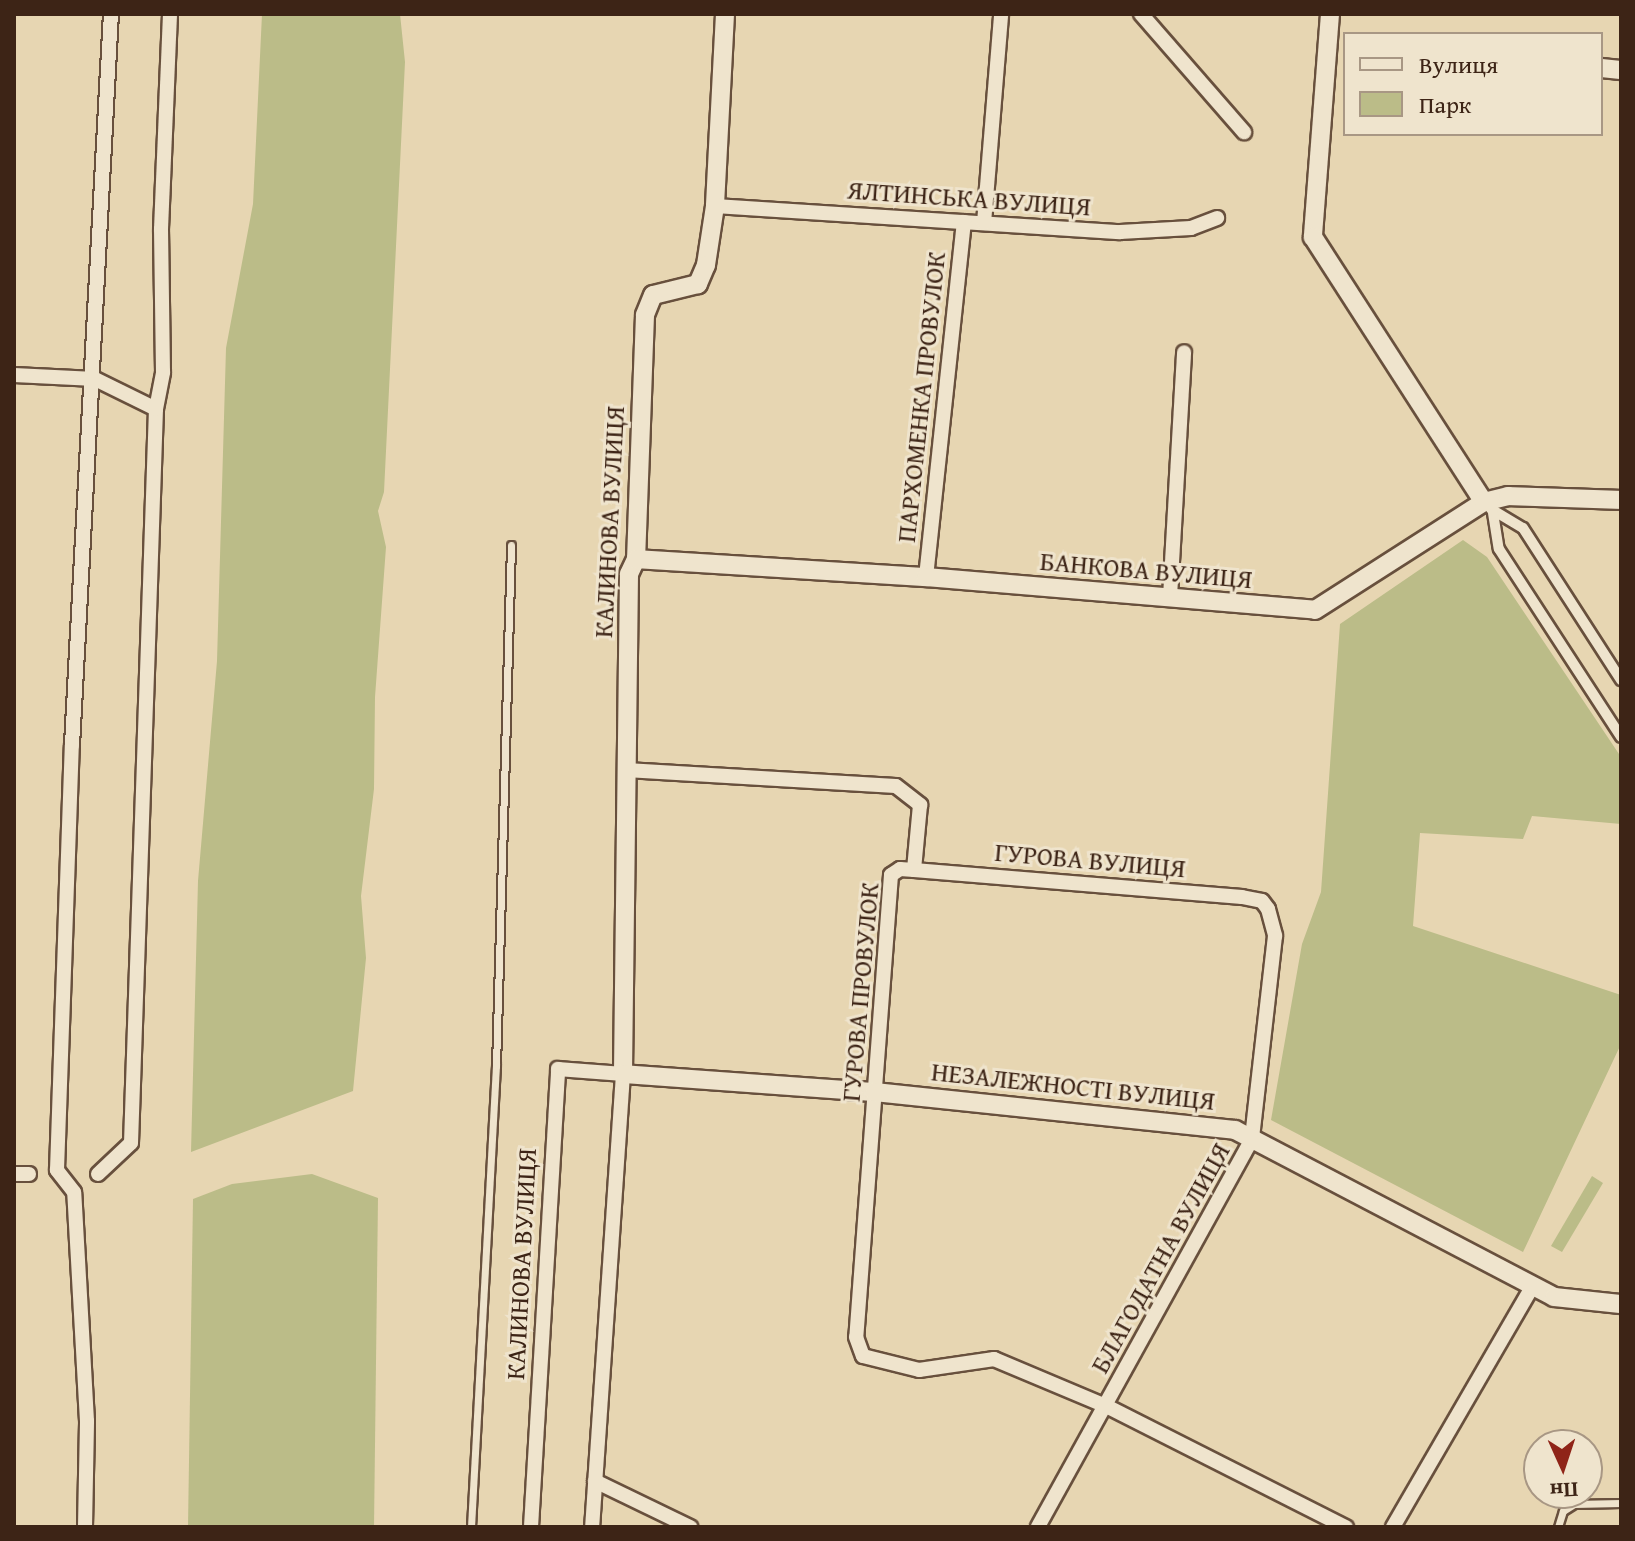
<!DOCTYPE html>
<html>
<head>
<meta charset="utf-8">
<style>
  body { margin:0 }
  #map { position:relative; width:1635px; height:1541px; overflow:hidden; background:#e7d6b2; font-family:"Gentium Book Plus",serif }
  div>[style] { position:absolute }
  .green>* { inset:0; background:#bbbc88 }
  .roads { filter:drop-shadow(2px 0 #68503d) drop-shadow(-2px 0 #68503d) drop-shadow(0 2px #68503d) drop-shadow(0 -2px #68503d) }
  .service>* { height:7px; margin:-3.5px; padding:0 3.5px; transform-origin:3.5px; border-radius:3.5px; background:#efe4cd }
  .pedestrian>* { height:10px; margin:-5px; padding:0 5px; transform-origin:5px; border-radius:5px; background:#efe4cd }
  .minor>* { height:14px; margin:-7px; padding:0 7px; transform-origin:7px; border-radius:7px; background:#efe4cd }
  .tertiary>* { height:18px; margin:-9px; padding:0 9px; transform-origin:9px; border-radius:9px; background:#efe4cd }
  span { translate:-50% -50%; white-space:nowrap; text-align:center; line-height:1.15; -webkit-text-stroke:6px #efe4cd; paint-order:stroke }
  .street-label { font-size:26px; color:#3d2416 }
  .frame { position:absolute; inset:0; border:16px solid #3d2416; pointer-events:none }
  .legend { position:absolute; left:1343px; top:32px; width:260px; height:104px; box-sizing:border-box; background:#efe4cd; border:2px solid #a89784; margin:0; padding:10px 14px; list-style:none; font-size:24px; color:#3d2416 }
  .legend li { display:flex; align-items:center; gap:16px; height:40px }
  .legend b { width:40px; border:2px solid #a89784 }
  .north { position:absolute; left:1523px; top:1429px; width:80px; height:80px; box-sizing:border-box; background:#efe4cd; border:2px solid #a89784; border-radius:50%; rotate:177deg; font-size:22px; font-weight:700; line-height:32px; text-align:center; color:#3d2416 }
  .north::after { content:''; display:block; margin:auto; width:28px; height:36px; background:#8f2418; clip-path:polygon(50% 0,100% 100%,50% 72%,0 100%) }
</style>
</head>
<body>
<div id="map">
  <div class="green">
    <div style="clip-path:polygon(262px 14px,400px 14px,405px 62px,384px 492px,378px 511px,386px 547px,375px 697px,374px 789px,361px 896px,366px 958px,353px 1091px,191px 1152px,198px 881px,217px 661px,226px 348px,253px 204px)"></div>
    <div style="clip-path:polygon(1463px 540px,1487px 557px,1621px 757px,1621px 824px,1532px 816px,1523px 839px,1420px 833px,1413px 926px,1621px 995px,1621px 1044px,1523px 1252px,1271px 1120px,1302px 944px,1321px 892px,1340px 624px)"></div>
    <div style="clip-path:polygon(312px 1174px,378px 1198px,374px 1527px,188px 1527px,193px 1199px,232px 1184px)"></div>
    <div style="clip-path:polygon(1592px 1176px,1603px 1183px,1562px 1252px,1551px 1246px)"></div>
  </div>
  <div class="roads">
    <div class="service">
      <div style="left:471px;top:1527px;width:462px;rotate:-86.9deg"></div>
      <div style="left:496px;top:1066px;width:521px;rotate:-88.35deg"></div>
      <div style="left:1558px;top:1527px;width:17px;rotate:-73deg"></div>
      <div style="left:1563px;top:1511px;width:13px;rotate:-32deg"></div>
      <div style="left:1574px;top:1504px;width:47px;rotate:-1.2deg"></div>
    </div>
    <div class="pedestrian">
      <div style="left:1491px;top:509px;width:37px;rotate:31deg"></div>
      <div style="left:1523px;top:528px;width:181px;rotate:57.2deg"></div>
      <div style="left:1493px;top:513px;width:36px;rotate:81deg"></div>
      <div style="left:1499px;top:549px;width:224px;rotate:57deg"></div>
    </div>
    <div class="minor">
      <div style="left:1141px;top:14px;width:157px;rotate:48.9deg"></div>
      <div style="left:715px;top:206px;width:406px;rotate:3.7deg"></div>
      <div style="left:1120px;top:232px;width:71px;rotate:-3.2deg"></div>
      <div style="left:1191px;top:228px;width:28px;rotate:-21deg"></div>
      <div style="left:984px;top:223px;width:210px;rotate:-85.3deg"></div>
      <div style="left:14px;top:375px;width:81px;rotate:2.8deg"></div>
      <div style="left:95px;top:379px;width:68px;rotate:26.2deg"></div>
      <div style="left:926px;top:577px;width:357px;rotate:-83.9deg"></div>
      <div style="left:1170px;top:597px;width:245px;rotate:-86.7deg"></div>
      <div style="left:626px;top:770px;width:270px;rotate:3.4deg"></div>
      <div style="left:896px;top:786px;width:31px;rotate:38deg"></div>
      <div style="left:920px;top:805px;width:65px;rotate:95.3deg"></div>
      <div style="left:914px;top:870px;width:14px;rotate:-176deg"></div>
      <div style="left:900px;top:869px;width:11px;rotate:146deg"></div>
      <div style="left:891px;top:875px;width:463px;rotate:94.3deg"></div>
      <div style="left:856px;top:1337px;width:20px;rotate:70deg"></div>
      <div style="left:863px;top:1356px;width:58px;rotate:14deg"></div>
      <div style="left:919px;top:1370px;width:76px;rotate:-8.3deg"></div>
      <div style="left:994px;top:1359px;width:121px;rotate:22.8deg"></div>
      <div style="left:1106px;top:1406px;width:269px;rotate:26.8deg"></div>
      <div style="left:914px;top:870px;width:329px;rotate:4.7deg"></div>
      <div style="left:1242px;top:897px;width:20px;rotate:11deg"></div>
      <div style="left:1262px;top:901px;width:10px;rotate:53deg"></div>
      <div style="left:1268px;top:909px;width:28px;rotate:75deg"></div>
      <div style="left:1275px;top:936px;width:204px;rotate:96.5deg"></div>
      <div style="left:1252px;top:1139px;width:443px;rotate:118.9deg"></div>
      <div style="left:14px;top:1174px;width:15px"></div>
      <div style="left:98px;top:1174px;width:45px;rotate:-43.2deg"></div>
      <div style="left:131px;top:1143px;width:734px;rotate:-88.05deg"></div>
      <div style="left:156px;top:409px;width:38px;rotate:-79deg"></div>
      <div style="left:163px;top:372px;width:143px;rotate:-90.8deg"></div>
      <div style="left:161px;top:229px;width:215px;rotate:-87.6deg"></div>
      <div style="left:595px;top:1481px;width:106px;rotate:25.8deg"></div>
      <div style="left:85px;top:1527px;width:106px;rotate:-88.9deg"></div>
      <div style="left:87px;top:1421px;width:229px;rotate:-93.2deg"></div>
      <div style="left:74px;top:1192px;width:28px;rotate:-128deg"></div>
      <div style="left:57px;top:1170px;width:425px;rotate:-88deg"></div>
      <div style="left:72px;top:745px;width:732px;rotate:-86.95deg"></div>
      <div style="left:531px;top:1527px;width:459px;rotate:-86.6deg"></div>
      <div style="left:558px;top:1069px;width:65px;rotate:4.4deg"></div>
      <div style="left:623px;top:1074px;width:454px;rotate:93.9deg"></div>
      <div style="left:1393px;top:1527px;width:277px;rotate:-59.9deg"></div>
    </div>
    <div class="tertiary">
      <div style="left:725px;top:14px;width:192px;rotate:93deg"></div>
      <div style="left:715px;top:206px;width:60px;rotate:98.7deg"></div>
      <div style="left:706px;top:265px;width:21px;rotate:113deg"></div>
      <div style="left:698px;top:284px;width:46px;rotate:166.3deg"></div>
      <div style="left:653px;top:295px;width:22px;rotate:112deg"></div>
      <div style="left:645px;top:315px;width:244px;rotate:92.1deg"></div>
      <div style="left:636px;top:559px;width:17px;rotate:115deg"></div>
      <div style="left:629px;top:574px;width:500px;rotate:90.69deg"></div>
      <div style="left:623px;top:1074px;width:252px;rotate:4.1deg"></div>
      <div style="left:874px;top:1092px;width:363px;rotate:6deg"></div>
      <div style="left:1235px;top:1130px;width:360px;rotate:27.6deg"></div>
      <div style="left:1554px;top:1297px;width:67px;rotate:6deg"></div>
      <div style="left:1330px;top:14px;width:224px;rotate:94.4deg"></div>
      <div style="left:1313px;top:237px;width:315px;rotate:57.2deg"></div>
      <div style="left:1601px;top:68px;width:20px;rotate:6deg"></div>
      <div style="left:636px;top:559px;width:291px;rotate:3.6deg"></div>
      <div style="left:926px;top:577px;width:390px;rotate:4.8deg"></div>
      <div style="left:1315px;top:610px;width:201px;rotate:-32.6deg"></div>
      <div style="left:1484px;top:502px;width:25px;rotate:-14deg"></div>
      <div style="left:1508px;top:496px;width:113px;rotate:2deg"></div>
    </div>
  </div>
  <div class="street-label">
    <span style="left:969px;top:198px;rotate:4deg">ЯЛТИНСЬКА ВУЛИЦЯ</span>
    <span style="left:921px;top:397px;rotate:-84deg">ПАРХОМЕНКА ПРОВУЛОК</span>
    <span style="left:609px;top:522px;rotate:-87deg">КАЛИНОВА ВУЛИЦЯ</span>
    <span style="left:1146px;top:570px;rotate:5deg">БАНКОВА ВУЛИЦЯ</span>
    <span style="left:1090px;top:860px;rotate:5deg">ГУРОВА ВУЛИЦЯ</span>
    <span style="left:860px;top:992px;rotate:-85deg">ГУРОВА ПРОВУЛОК</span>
    <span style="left:1073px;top:1086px;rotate:6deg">НЕЗАЛЕЖНОСТІ ВУЛИЦЯ</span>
    <span style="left:1160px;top:1258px;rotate:-61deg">БЛАГОДАТНА ВУЛИЦЯ</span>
    <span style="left:521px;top:1264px;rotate:-87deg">КАЛИНОВА ВУЛИЦЯ</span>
  </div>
  <div class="frame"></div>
  <ul class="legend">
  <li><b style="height:10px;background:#efe4cd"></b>Вулиця</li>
  <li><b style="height:22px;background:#bbbc88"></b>Парк</li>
  </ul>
  <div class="north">Пн</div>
</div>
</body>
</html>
